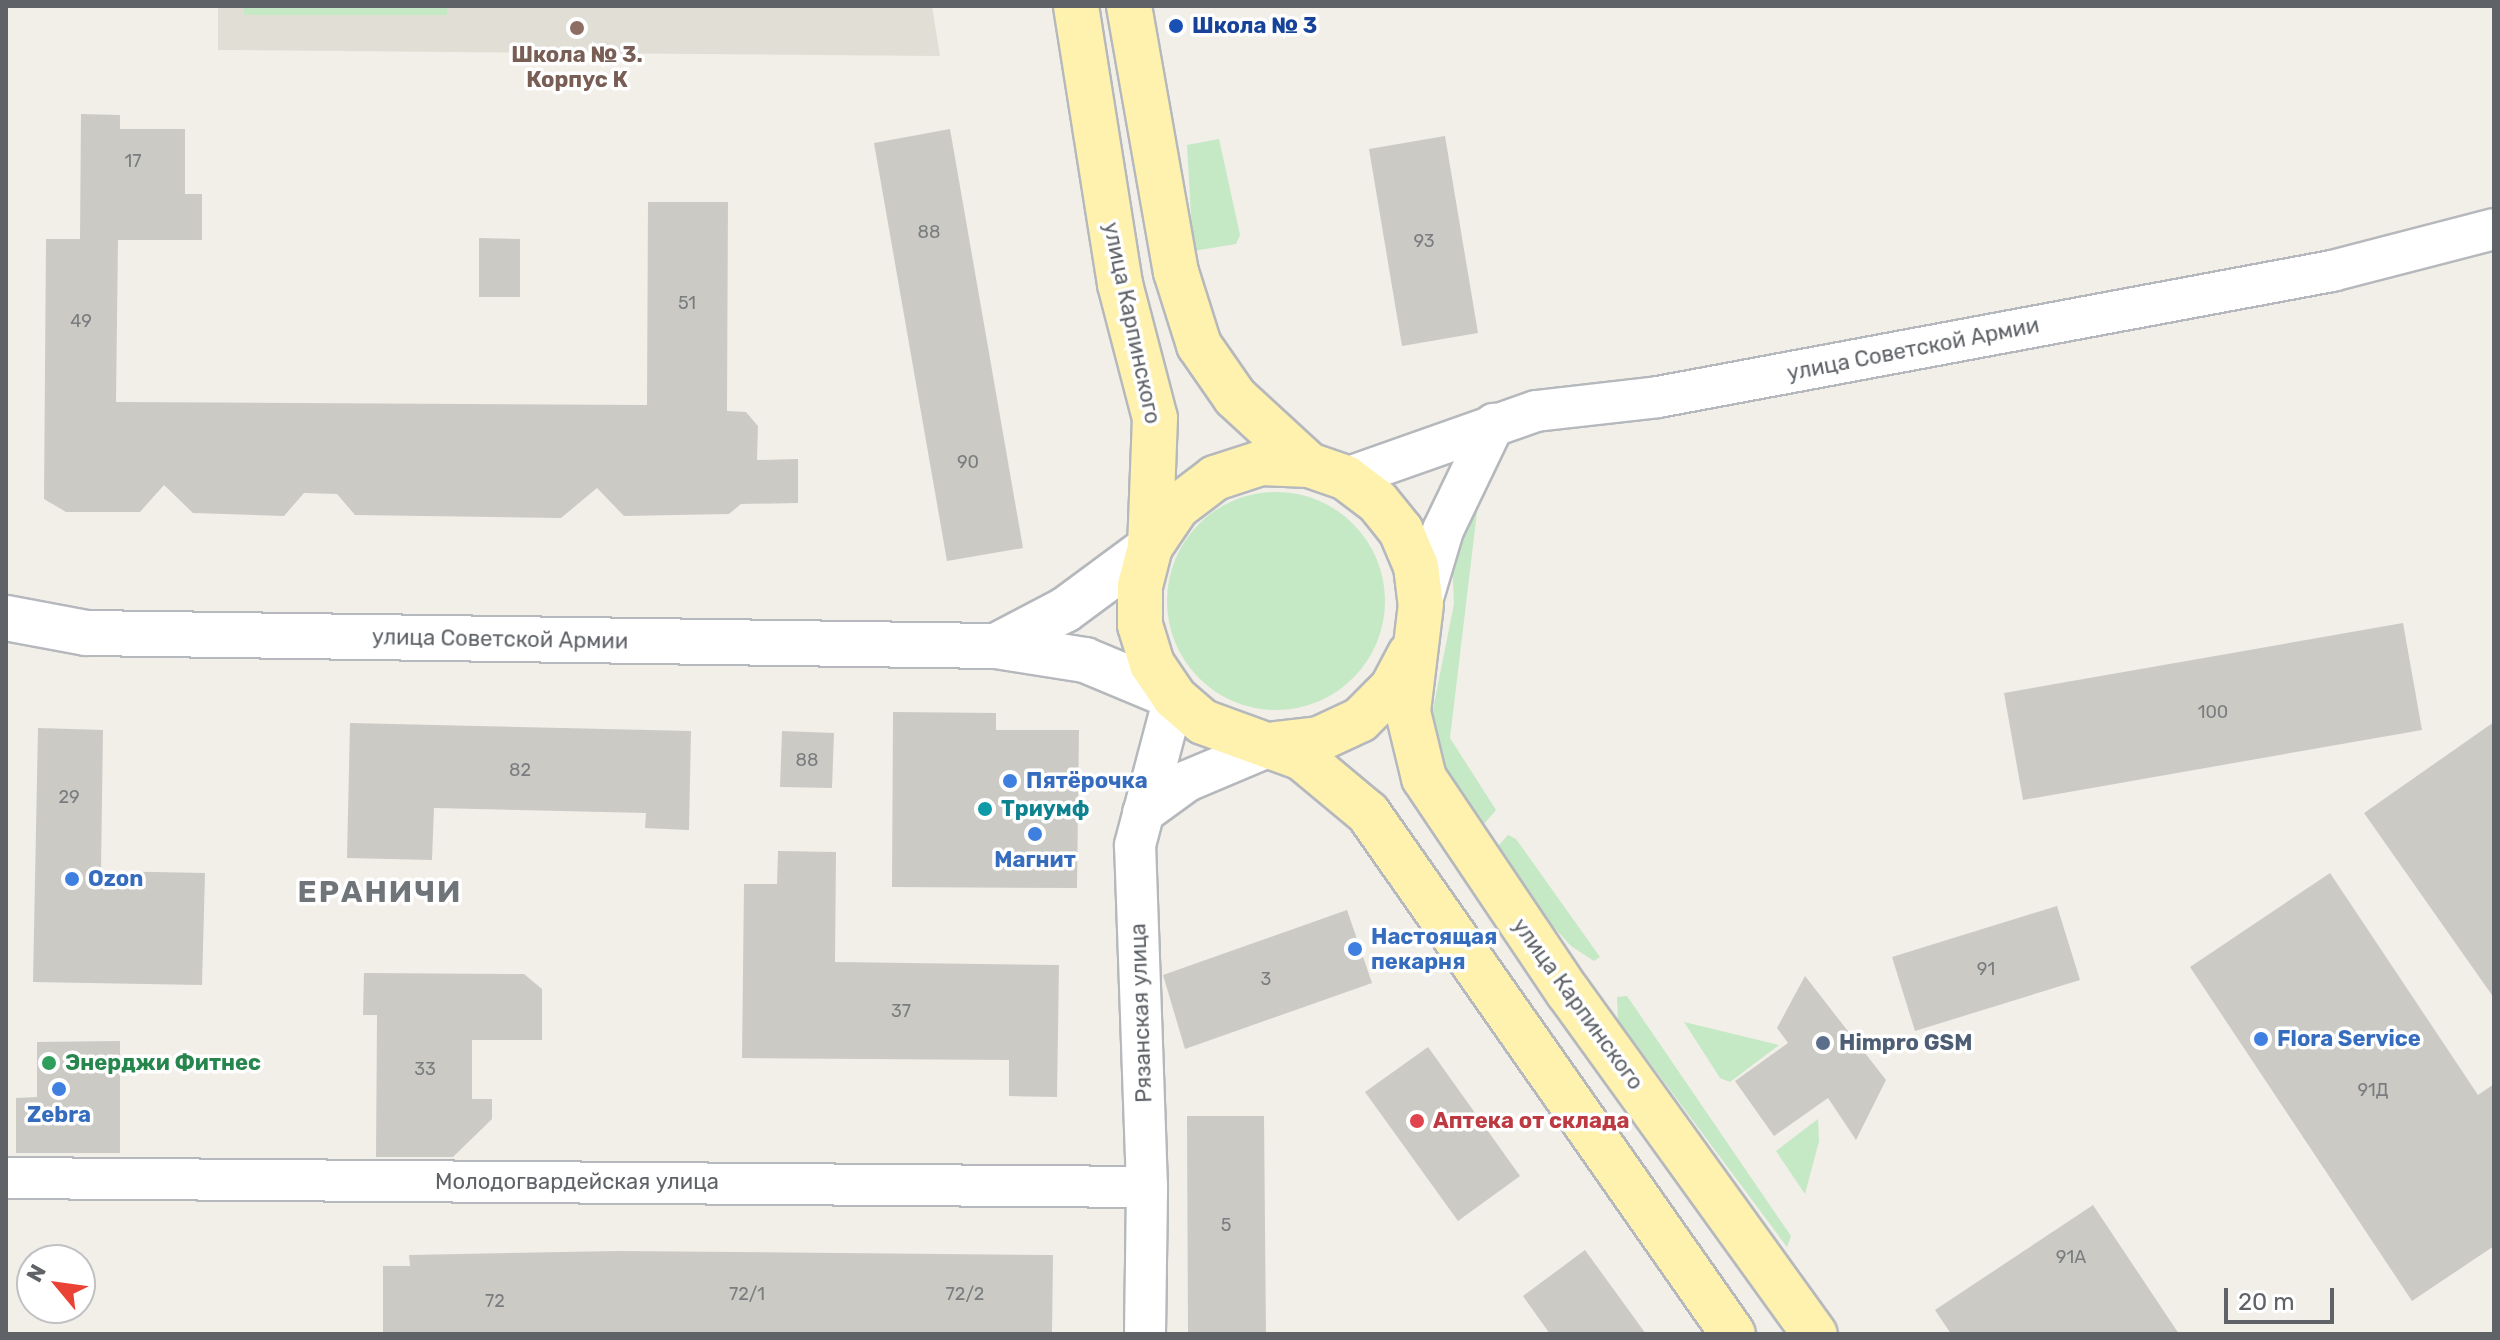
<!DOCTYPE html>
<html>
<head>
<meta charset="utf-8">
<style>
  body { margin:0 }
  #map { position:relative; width:2500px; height:1340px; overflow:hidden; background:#f1efe8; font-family:Rubik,sans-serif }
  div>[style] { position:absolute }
  .education>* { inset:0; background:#e1ded6 }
  .green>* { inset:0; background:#c5e8c5 }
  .round { border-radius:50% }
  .building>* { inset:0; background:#cccac5 }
  .roads { filter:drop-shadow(2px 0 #b5b8bc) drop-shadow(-2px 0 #b5b8bc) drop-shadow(0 2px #b5b8bc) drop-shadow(0 -2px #b5b8bc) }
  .street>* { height:40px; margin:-20px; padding:0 20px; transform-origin:20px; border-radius:20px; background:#fff }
  .secondary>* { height:44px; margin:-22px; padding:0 22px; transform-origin:22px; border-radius:22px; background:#fff }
  .primary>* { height:44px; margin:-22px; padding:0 22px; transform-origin:22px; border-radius:22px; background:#fff2af }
  .dots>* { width:22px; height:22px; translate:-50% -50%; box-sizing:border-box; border:4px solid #fff; border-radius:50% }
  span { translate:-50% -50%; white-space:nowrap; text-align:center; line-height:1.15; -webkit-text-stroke:7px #fff; paint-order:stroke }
  .number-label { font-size:18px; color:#7a7d7f }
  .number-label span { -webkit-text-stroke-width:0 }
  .transit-label { font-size:22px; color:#164399; font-weight:700 }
  .left { translate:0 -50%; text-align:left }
  .education-label { font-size:22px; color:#785e54; font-weight:700 }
  .street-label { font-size:22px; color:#5f6368 }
  .shop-label { font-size:22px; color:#366cbe; font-weight:700 }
  .culture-label { font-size:22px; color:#0d838f; font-weight:700 }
  .service-label { font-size:22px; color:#4e5e75; font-weight:700 }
  .leisure-label { font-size:22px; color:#27864d; font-weight:700 }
  .health-label { font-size:22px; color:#be3a42; font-weight:700 }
  .district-label { font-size:30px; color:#70757a; font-weight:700; letter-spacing:2px }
  .frame { position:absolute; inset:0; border:8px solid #5f6368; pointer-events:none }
  .north { position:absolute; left:16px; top:1244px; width:80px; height:80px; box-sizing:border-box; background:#fff; border:2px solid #bfc1c3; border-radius:50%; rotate:299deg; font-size:22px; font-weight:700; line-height:32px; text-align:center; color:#5f6368 }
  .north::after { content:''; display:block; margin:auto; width:28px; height:36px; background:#ea4335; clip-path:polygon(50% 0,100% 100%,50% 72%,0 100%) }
  .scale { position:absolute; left:2224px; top:1288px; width:110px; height:36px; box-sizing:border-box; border:4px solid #5f6368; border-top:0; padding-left:10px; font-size:24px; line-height:28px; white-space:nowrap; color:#5f6368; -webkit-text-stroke:6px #fff; paint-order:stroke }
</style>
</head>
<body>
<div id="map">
  <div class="education">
    <div style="clip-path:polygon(218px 6px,932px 6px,940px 56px,218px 50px)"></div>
  </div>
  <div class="green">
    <div style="clip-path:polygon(244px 6px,447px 6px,447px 15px,244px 15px)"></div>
    <div style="clip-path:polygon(1219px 139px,1240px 235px,1236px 244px,1193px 251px,1187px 145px)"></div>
    <div class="round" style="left:1167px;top:492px;width:218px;height:218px"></div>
    <div style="clip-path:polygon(1479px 495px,1450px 738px,1496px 810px,1484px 824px,1447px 770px,1431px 719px,1454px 604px,1451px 536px)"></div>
    <div style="clip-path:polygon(1508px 835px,1516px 839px,1600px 957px,1594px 961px,1571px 946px,1551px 924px,1498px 846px)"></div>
    <div style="clip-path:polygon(1627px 996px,1791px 1236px,1787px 1247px,1618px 1020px,1617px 997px)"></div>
    <div style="clip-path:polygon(1684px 1022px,1779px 1045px,1730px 1082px,1720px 1078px)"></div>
    <div style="clip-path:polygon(1818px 1119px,1819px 1141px,1805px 1194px,1776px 1151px)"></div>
  </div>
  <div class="building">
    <div style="clip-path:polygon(81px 114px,120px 115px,120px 129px,185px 129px,185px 194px,202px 194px,202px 240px,118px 240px,116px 402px,647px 405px,648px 202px,728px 202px,727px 411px,746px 412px,758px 426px,757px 460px,798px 459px,798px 503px,741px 504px,729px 514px,624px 516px,597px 488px,561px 518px,355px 515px,337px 494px,304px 493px,284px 516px,193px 513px,164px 485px,140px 512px,66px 512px,44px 499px,46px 239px,80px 239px)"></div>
    <div style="clip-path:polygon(950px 129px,1023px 548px,947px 561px,874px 143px)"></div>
    <div style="clip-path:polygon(1445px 136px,1478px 333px,1402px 346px,1369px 149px)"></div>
    <div style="clip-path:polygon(479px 238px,520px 239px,520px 297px,479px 297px)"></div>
    <div style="clip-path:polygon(2403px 623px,2422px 730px,2023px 800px,2004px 693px)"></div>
    <div style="clip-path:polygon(893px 712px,996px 713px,996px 730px,1079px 730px,1077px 888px,892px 887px)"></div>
    <div style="clip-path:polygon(2494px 722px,2494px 998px,2364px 813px)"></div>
    <div style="clip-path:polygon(350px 723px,691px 731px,689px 830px,645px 828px,646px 813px,434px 808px,432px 860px,347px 858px)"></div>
    <div style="clip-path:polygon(38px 728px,103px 730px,101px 871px,205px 873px,202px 985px,33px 982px)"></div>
    <div style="clip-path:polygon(782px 731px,834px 733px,832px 788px,780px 787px)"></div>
    <div style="clip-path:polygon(778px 851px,836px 852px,835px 962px,1059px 965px,1057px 1097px,1009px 1096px,1009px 1060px,742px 1058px,744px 884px,777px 884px)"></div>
    <div style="clip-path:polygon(2330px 873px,2478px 1095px,2494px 1084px,2494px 1246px,2412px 1301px,2190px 967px)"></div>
    <div style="clip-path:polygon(2057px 906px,2080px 980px,1915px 1031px,1892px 957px)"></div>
    <div style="clip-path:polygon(1347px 910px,1372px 983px,1185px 1049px,1163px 975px)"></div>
    <div style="clip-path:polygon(364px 973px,524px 974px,542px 989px,542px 1040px,472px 1040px,472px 1099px,492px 1099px,492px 1119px,453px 1157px,376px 1157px,377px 1015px,363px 1015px)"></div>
    <div style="clip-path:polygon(1805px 976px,1886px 1080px,1856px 1140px,1828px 1098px,1774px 1136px,1735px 1081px,1788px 1043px,1777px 1028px)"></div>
    <div style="clip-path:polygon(120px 1041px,120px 1153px,16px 1153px,16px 1098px,37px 1097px,37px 1042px)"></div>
    <div style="clip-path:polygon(1428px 1047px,1520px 1176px,1458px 1221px,1365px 1092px)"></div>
    <div style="clip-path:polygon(1187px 1116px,1264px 1116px,1266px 1334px,1188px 1334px)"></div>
    <div style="clip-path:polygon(2093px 1205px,2179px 1334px,1951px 1334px,1935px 1310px)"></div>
    <div style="clip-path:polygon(1585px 1250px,1646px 1334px,1550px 1334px,1523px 1296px)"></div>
    <div style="clip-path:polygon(618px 1251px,1053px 1255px,1052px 1334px,383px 1334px,383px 1266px,410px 1266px,409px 1255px)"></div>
  </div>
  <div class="roads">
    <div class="street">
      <div style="left:1346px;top:478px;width:201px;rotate:-19.4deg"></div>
      <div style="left:1536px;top:411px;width:123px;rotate:-6.5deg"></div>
      <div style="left:1658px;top:397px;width:686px;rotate:-10.59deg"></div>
      <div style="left:2332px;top:271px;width:167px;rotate:-14.5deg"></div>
      <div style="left:1421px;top:604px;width:77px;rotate:-73.4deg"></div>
      <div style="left:1443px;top:530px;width:118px;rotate:-64.3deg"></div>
      <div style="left:1143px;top:813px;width:54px;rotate:-36deg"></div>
      <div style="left:1187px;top:781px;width:95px;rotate:-22.8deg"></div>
      <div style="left:6px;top:1178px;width:1141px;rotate:0.45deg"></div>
      <div style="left:1145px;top:1334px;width:147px;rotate:-89.2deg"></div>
      <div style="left:1147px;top:1187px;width:342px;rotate:-92deg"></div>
      <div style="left:1135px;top:845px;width:153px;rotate:-75.2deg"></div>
    </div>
    <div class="secondary">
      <div style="left:6px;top:618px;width:81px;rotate:10.6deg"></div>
      <div style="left:86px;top:633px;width:910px;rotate:0.82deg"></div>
      <div style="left:996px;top:646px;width:90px;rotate:8.9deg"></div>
      <div style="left:1085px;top:660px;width:96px;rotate:22.6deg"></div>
      <div style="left:996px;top:646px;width:78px;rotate:-27.6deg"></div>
      <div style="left:1065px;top:610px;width:106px;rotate:-36.5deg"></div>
    </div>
    <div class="primary">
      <div style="left:1076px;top:6px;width:281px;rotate:81deg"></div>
      <div style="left:1120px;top:284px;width:138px;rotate:75.4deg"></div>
      <div style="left:1155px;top:418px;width:129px;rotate:92.2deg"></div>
      <div style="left:1150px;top:547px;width:40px;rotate:104.4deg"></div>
      <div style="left:1140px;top:586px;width:39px;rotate:90deg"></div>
      <div style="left:1140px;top:625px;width:41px;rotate:72.9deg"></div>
      <div style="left:1152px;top:664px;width:40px;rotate:56deg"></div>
      <div style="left:1174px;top:697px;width:38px;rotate:41deg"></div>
      <div style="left:1203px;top:722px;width:105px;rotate:20deg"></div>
      <div style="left:1302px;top:758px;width:86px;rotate:39.8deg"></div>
      <div style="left:1368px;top:813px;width:636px;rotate:54.99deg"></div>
      <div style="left:1129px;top:6px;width:270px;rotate:80deg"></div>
      <div style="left:1176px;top:272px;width:77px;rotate:72.5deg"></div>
      <div style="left:1199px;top:345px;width:63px;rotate:55.3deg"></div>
      <div style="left:1235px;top:397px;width:100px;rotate:42.6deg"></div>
      <div style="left:1150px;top:547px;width:48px;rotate:-56deg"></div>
      <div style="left:1177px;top:507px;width:48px;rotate:-37.3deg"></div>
      <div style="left:1215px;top:478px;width:48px;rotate:-18.1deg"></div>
      <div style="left:1261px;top:463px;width:48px;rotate:2.4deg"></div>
      <div style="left:1309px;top:465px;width:39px;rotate:19deg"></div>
      <div style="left:1346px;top:478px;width:39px;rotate:37deg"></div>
      <div style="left:1377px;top:501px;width:38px;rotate:51deg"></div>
      <div style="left:1401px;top:531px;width:38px;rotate:67deg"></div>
      <div style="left:1416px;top:566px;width:38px;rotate:83deg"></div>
      <div style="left:1421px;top:604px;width:109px;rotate:96.9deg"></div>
      <div style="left:1408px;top:712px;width:68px;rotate:76.4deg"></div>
      <div style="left:1424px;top:778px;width:258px;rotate:56.1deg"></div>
      <div style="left:1568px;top:992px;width:422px;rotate:54.2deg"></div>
      <div style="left:1275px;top:744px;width:44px;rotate:-6.5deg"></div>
      <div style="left:1319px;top:739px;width:45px;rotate:-24.9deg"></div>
      <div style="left:1360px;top:720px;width:45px;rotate:-45deg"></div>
      <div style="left:1392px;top:688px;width:38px;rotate:-62deg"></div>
    </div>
  </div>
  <div class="dots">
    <div style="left:1176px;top:26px;background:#1a4fb4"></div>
    <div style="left:577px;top:28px;background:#8d6e63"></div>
    <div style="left:1010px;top:781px;background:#3f7fe0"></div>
    <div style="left:985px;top:809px;background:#0f9aa8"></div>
    <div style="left:1035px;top:834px;background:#3f7fe0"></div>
    <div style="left:72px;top:879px;background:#3f7fe0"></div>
    <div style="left:1355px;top:949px;background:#3f7fe0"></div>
    <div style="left:2261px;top:1039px;background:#3f7fe0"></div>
    <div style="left:1823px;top:1043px;background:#5c6f8a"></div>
    <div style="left:49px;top:1063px;background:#2e9e5b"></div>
    <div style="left:59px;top:1089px;background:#3f7fe0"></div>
    <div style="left:1417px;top:1121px;background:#e0444e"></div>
  </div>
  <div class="number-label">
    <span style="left:133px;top:161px">17</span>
    <span style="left:929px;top:232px">88</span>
    <span style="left:1424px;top:241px">93</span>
    <span style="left:687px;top:303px">51</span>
    <span style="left:81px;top:321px">49</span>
    <span style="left:968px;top:462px">90</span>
    <span style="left:2213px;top:712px">100</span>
    <span style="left:807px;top:760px">88</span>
    <span style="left:520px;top:770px">82</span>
    <span style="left:69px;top:797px">29</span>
    <span style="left:1986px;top:969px">91</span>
    <span style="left:1266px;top:979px">3</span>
    <span style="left:901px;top:1011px">37</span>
    <span style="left:425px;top:1069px">33</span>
    <span style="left:2373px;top:1090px">91Д</span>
    <span style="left:1226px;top:1225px">5</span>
    <span style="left:2071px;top:1257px">91А</span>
    <span style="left:747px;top:1294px">72/1</span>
    <span style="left:965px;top:1294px">72/2</span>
    <span style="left:495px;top:1301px">72</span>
  </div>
  <div class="transit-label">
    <span class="left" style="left:1192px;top:26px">Школа № 3</span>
  </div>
  <div class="education-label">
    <span style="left:577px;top:67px">Школа № 3.<br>Корпус К</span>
  </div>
  <div class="street-label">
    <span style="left:1132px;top:323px;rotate:78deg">улица Карпинского</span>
    <span style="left:1913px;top:349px;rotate:-11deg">улица Советской Армии</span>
    <span style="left:500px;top:639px;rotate:1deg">улица Советской Армии</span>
    <span style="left:1578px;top:1004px;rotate:54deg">улица Карпинского</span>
    <span style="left:1141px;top:1013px;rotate:-92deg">Рязанская улица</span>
    <span style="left:577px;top:1182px">Молодогвардейская улица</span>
  </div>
  <div class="shop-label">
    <span class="left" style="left:1026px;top:781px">Пятёрочка</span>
    <span style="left:1035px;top:860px">Магнит</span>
    <span class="left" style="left:88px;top:879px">Ozon</span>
    <span class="left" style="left:1371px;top:949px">Настоящая<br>пекарня</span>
    <span class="left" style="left:2277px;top:1039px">Flora Service</span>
    <span style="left:59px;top:1115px">Zebra</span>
  </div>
  <div class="culture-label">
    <span class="left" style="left:1001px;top:809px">Триумф</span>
  </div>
  <div class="service-label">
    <span class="left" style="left:1839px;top:1043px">Himpro GSM</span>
  </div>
  <div class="leisure-label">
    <span class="left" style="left:65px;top:1063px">Энерджи Фитнес</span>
  </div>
  <div class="health-label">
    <span class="left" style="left:1433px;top:1121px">Аптека от склада</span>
  </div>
  <div class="district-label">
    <span style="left:380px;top:892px">ЕРАНИЧИ</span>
  </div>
  <div class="frame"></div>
  <div class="north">N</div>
  <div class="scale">20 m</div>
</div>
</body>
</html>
